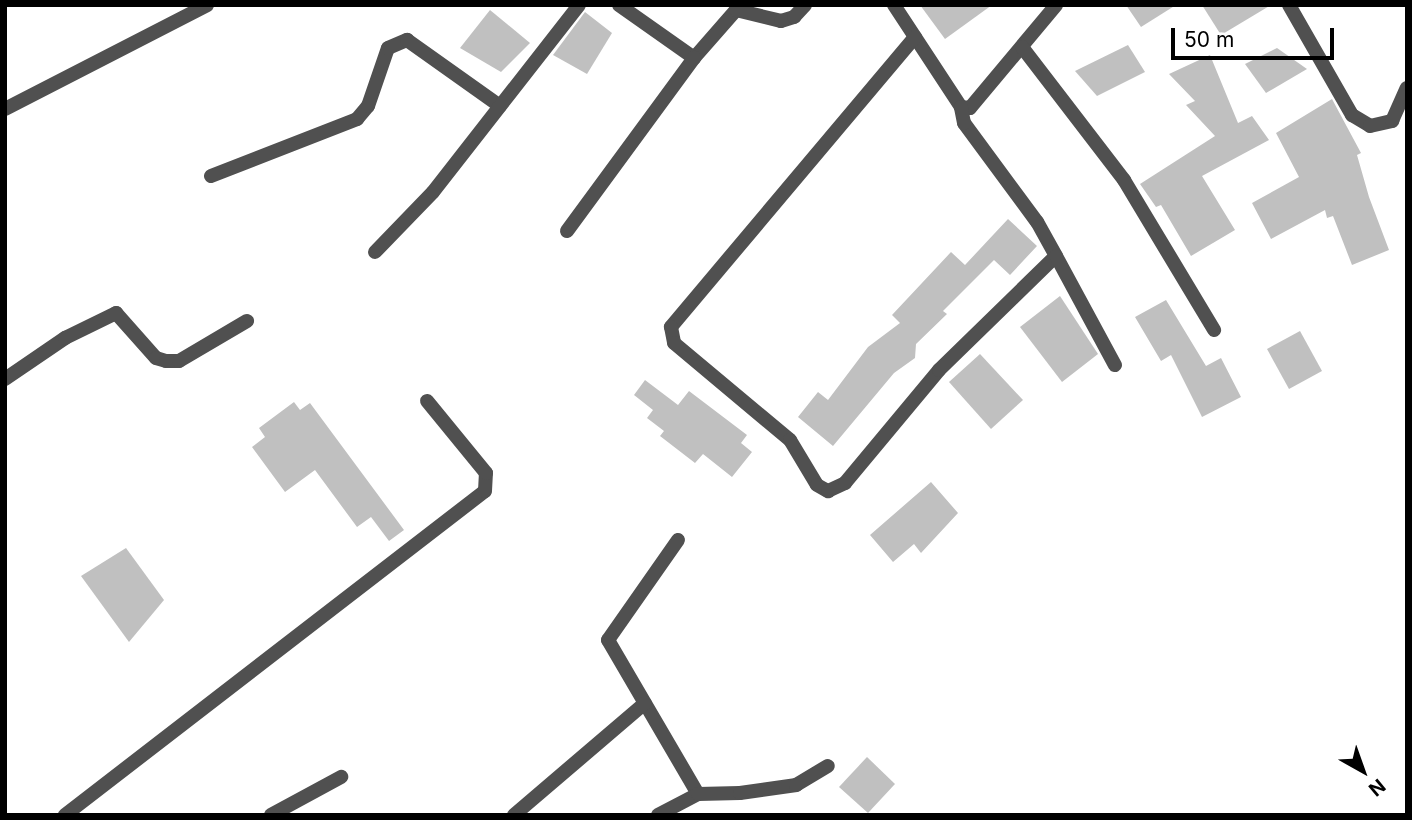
<!DOCTYPE html>
<html>
<head>
<meta charset="utf-8">
<style>
  body { margin:0 }
  #map { position:relative; width:1412px; height:820px; overflow:hidden; background:#fff; font-family:Inter,sans-serif }
  div>[style] { position:absolute }
  .building>* { inset:0; background:#c0c0c0 }
  .street>* { height:14px; margin:-7px; padding:0 7px; transform-origin:7px; border-radius:7px; background:#505050 }
  span { translate:-50% -50%; white-space:nowrap; text-align:center; line-height:1.15; -webkit-text-stroke:5px #fff; paint-order:stroke }
  .frame { position:absolute; inset:0; border:7px solid #000; pointer-events:none }
  .north { position:absolute; left:1328px; top:736px; width:70px; height:70px; -webkit-text-stroke:5px #fff; paint-order:stroke; rotate:140deg; font-size:19px; font-weight:700; line-height:28px; text-align:center; color:#000 }
  .north::after { content:''; display:block; margin:auto; width:24px; height:32px; background:#000; clip-path:polygon(50% 0,100% 100%,50% 72%,0 100%) }
  .scale { position:absolute; left:1171px; top:28px; width:163px; height:32px; box-sizing:border-box; border:4px solid #000; border-top:0; padding-left:9px; font-size:21px; line-height:24px; white-space:nowrap; color:#000; -webkit-text-stroke:5px #fff; paint-order:stroke }
</style>
</head>
<body>
<div id="map">
  <div class="building">
    <div style="clip-path:polygon(920px 5px,992px 5px,945px 39px)"></div>
    <div style="clip-path:polygon(1126px 5px,1176px 5px,1141px 27px)"></div>
    <div style="clip-path:polygon(1202px 5px,1271px 5px,1221px 35px)"></div>
    <div style="clip-path:polygon(490px 10px,530px 43px,501px 72px,460px 48px)"></div>
    <div style="clip-path:polygon(585px 12px,612px 33px,587px 74px,553px 55px)"></div>
    <div style="clip-path:polygon(1128px 45px,1145px 72px,1097px 96px,1075px 71px)"></div>
    <div style="clip-path:polygon(1277px 48px,1307px 69px,1266px 93px,1245px 64px)"></div>
    <div style="clip-path:polygon(1210px 55px,1238px 123px,1252px 116px,1269px 140px,1202px 176px,1235px 230px,1191px 256px,1161px 205px,1156px 207px,1140px 184px,1215px 136px,1186px 105px,1195px 101px,1169px 74px)"></div>
    <div style="clip-path:polygon(1332px 99px,1361px 153px,1357px 155px,1369px 197px,1389px 250px,1352px 265px,1333px 216px,1327px 218px,1325px 210px,1271px 239px,1252px 203px,1299px 177px,1276px 133px)"></div>
    <div style="clip-path:polygon(1008px 219px,1037px 246px,1010px 275px,994px 260px,943px 311px,947px 314px,916px 344px,915px 358px,894px 373px,833px 446px,798px 417px,818px 392px,828px 400px,868px 347px,900px 323px,892px 315px,951px 252px,965px 265px)"></div>
    <div style="clip-path:polygon(1060px 296px,1098px 354px,1062px 382px,1020px 327px)"></div>
    <div style="clip-path:polygon(1166px 300px,1206px 366px,1221px 358px,1241px 397px,1202px 417px,1171px 355px,1161px 361px,1135px 317px)"></div>
    <div style="clip-path:polygon(1300px 331px,1322px 371px,1289px 389px,1267px 349px)"></div>
    <div style="clip-path:polygon(980px 354px,1023px 400px,991px 429px,949px 382px)"></div>
    <div style="clip-path:polygon(645px 380px,678px 405px,689px 391px,747px 435px,741px 443px,752px 452px,732px 477px,703px 454px,695px 463px,660px 436px,664px 431px,647px 418px,653px 410px,634px 395px)"></div>
    <div style="clip-path:polygon(294px 402px,300px 410px,310px 403px,404px 530px,389px 541px,371px 517px,357px 527px,315px 470px,285px 492px,252px 447px,265px 437px,259px 428px)"></div>
    <div style="clip-path:polygon(931px 482px,958px 513px,921px 553px,914px 544px,893px 562px,870px 535px)"></div>
    <div style="clip-path:polygon(126px 548px,164px 600px,129px 642px,81px 576px)"></div>
    <div style="clip-path:polygon(867px 757px,895px 784px,868px 813px,839px 787px)"></div>
  </div>
  <div class="street">
    <div style="left:619px;top:5px;width:92px;rotate:35.2deg"></div>
    <div style="left:694px;top:58px;width:64px;rotate:-48.8deg"></div>
    <div style="left:736px;top:10px;width:46px;rotate:13.7deg"></div>
    <div style="left:781px;top:21px;width:14px;rotate:-17deg"></div>
    <div style="left:794px;top:17px;width:16px;rotate:-47deg"></div>
    <div style="left:894px;top:5px;width:122px;rotate:56.7deg"></div>
    <div style="left:961px;top:107px;width:9px;rotate:6deg"></div>
    <div style="left:970px;top:108px;width:134px;rotate:-50.1deg"></div>
    <div style="left:1289px;top:5px;width:127px;rotate:60.2deg"></div>
    <div style="left:1352px;top:115px;width:21px;rotate:31deg"></div>
    <div style="left:1370px;top:126px;width:23px;rotate:-13deg"></div>
    <div style="left:1392px;top:121px;width:36px;rotate:-66deg"></div>
    <div style="left:915px;top:37px;width:379px;rotate:130.1deg"></div>
    <div style="left:671px;top:327px;width:16px;rotate:79deg"></div>
    <div style="left:674px;top:343px;width:151px;rotate:39.9deg"></div>
    <div style="left:790px;top:440px;width:52px;rotate:59deg"></div>
    <div style="left:817px;top:485px;width:13px;rotate:29deg"></div>
    <div style="left:828px;top:491px;width:19px;rotate:-25deg"></div>
    <div style="left:845px;top:483px;width:147px;rotate:-50.2deg"></div>
    <div style="left:939px;top:370px;width:163px;rotate:-44.3deg"></div>
    <div style="left:1056px;top:256px;width:39px;rotate:-119deg"></div>
    <div style="left:1037px;top:222px;width:123px;rotate:-126.4deg"></div>
    <div style="left:964px;top:123px;width:16px;rotate:-101deg"></div>
    <div style="left:1022px;top:47px;width:168px;rotate:52.5deg"></div>
    <div style="left:1124px;top:180px;width:175px;rotate:59deg"></div>
    <div style="left:5px;top:109px;width:227px;rotate:-27.2deg"></div>
    <div style="left:211px;top:176px;width:157px;rotate:-21.3deg"></div>
    <div style="left:357px;top:119px;width:17px;rotate:-50deg"></div>
    <div style="left:368px;top:106px;width:61px;rotate:-71deg"></div>
    <div style="left:388px;top:48px;width:21px;rotate:-23deg"></div>
    <div style="left:407px;top:40px;width:114px;rotate:35.4deg"></div>
    <div style="left:567px;top:231px;width:215px;rotate:-53.7deg"></div>
    <div style="left:375px;top:252px;width:83px;rotate:-46deg"></div>
    <div style="left:433px;top:192px;width:237px;rotate:-52deg"></div>
    <div style="left:1056px;top:256px;width:124px;rotate:61.6deg"></div>
    <div style="left:5px;top:379px;width:73px;rotate:-34.3deg"></div>
    <div style="left:65px;top:338px;width:57px;rotate:-26.1deg"></div>
    <div style="left:116px;top:313px;width:60px;rotate:48.4deg"></div>
    <div style="left:156px;top:358px;width:10px;rotate:17deg"></div>
    <div style="left:166px;top:361px;width:13px"></div>
    <div style="left:179px;top:361px;width:79px;rotate:-30.5deg"></div>
    <div style="left:678px;top:540px;width:122px;rotate:125deg"></div>
    <div style="left:608px;top:640px;width:178px;rotate:59.7deg"></div>
    <div style="left:65px;top:815px;width:530px;rotate:-37.65deg"></div>
    <div style="left:485px;top:491px;width:18px;rotate:-87deg"></div>
    <div style="left:486px;top:473px;width:93px;rotate:-129.3deg"></div>
    <div style="left:271px;top:815px;width:80px;rotate:-28.5deg"></div>
    <div style="left:514px;top:815px;width:172px;rotate:-40.5deg"></div>
    <div style="left:658px;top:815px;width:45px;rotate:-27.7deg"></div>
    <div style="left:698px;top:794px;width:42px;rotate:-1.4deg"></div>
    <div style="left:740px;top:793px;width:57px;rotate:-8.1deg"></div>
    <div style="left:796px;top:785px;width:37px;rotate:-31deg"></div>
  </div>
  <div class="frame"></div>
  <div class="north">N</div>
  <div class="scale">50 m</div>
</div>
</body>
</html>
